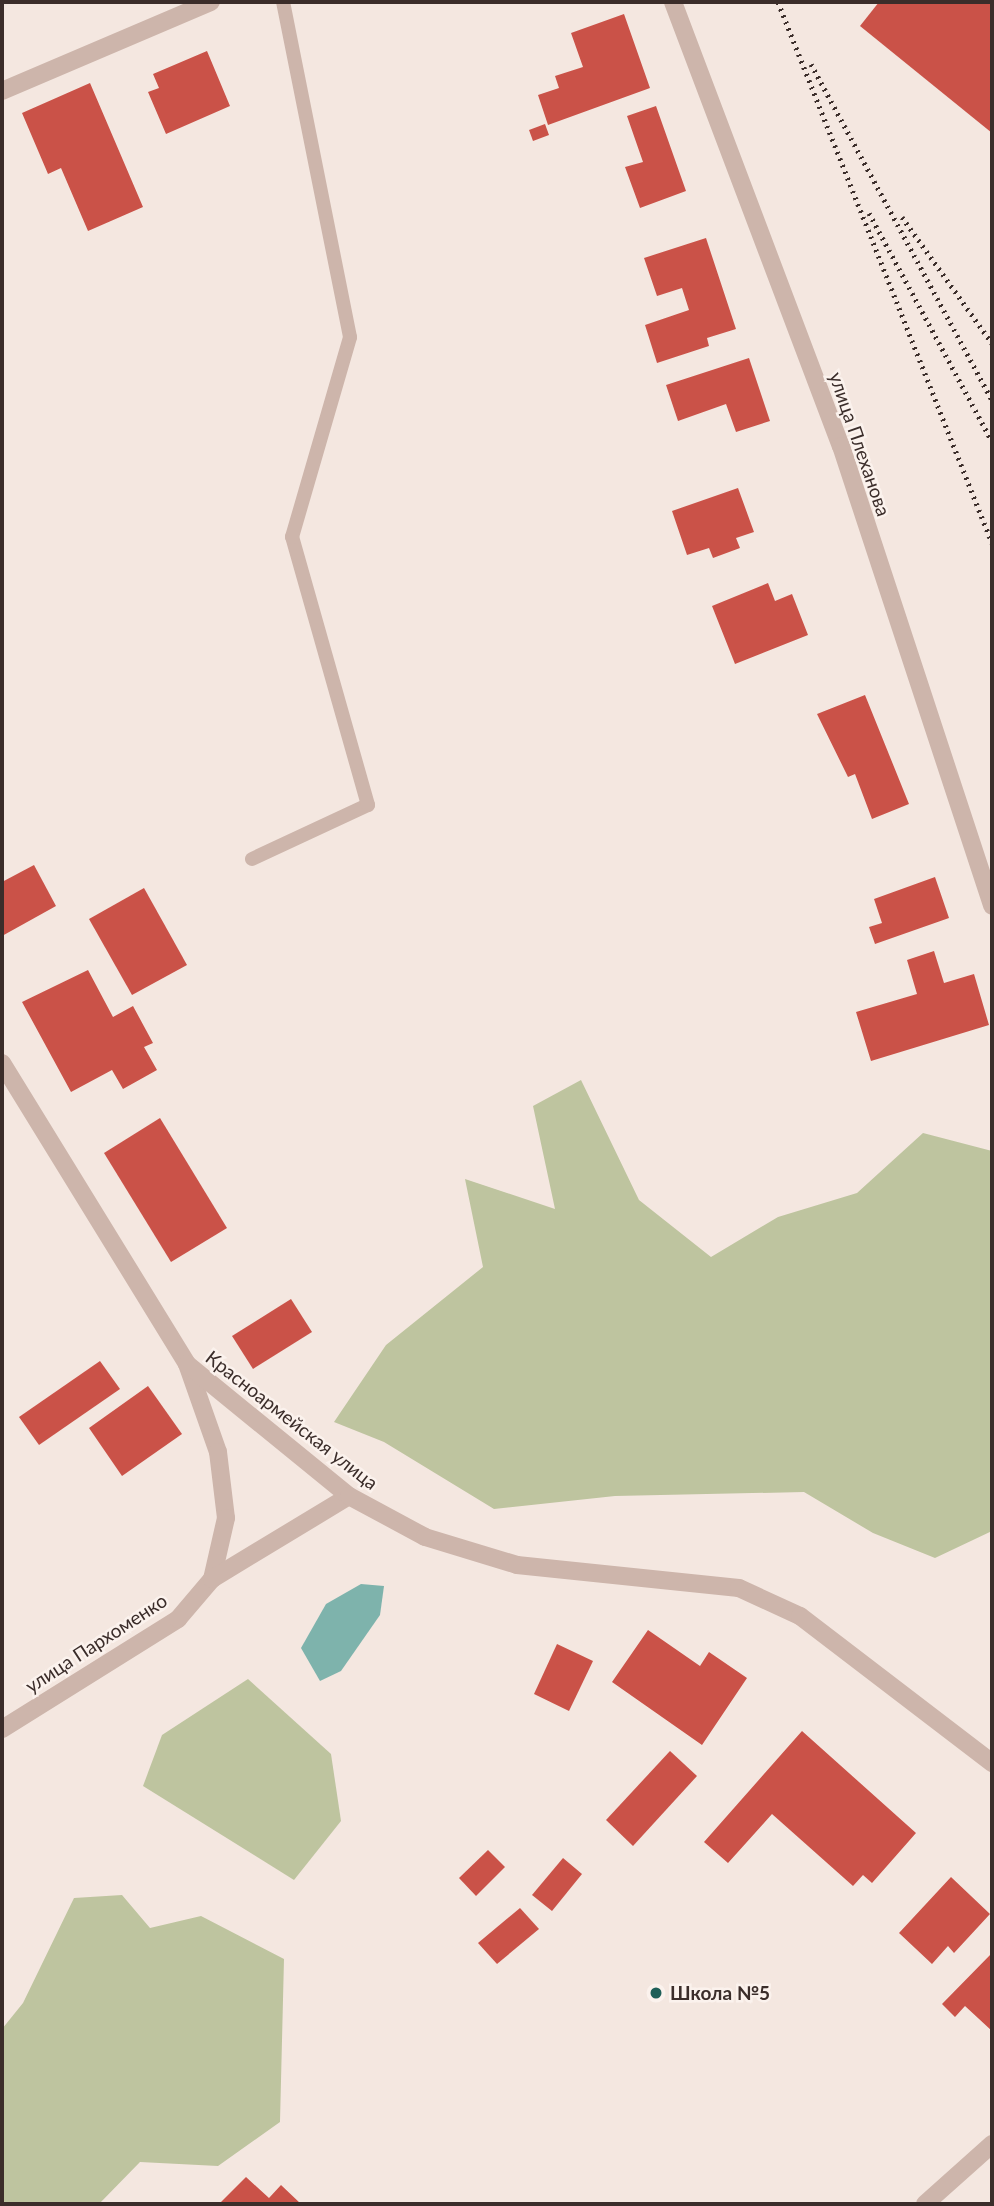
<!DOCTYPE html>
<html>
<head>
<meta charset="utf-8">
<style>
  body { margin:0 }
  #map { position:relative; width:994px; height:2206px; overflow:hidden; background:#f4e7e0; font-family:Lato,sans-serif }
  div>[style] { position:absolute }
  .green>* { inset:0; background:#bec49f }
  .water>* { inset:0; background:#7eb3ac }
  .building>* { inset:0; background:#ca5248 }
  .service>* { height:14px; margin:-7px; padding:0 7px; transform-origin:7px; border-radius:7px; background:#cdb5ab }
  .minor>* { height:18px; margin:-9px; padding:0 9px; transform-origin:9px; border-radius:9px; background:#cdb5ab }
  .tertiary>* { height:18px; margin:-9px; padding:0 9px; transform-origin:9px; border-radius:9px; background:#cdb5ab }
  .rail>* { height:5px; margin-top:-2.5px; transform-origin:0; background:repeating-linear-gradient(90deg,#3b2d2a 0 2px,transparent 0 7px) }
  .dots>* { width:19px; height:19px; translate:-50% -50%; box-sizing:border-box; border:4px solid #fbf2ed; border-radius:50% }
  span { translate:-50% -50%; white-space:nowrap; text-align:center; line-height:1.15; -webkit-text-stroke:5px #fbf2ed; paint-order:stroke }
  .street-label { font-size:19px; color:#3b2d2a }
  .poi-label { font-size:19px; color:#3b2d2a; font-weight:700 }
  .left { translate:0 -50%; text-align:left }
  .frame { position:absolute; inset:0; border:4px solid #3b2d2a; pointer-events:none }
</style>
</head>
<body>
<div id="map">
  <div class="green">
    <div style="clip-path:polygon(581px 1080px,639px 1200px,711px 1257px,778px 1217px,857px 1193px,923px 1133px,992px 1151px,992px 1531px,935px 1558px,873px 1533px,804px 1492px,615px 1496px,494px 1509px,384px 1442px,334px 1422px,386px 1345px,483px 1267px,465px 1179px,555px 1209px,533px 1106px)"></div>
    <div style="clip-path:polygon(248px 1679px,331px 1754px,341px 1821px,294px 1880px,143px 1786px,162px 1735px)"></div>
    <div style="clip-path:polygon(122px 1895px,150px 1928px,201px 1916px,284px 1959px,280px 2122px,218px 2166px,140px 2162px,99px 2204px,2px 2204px,2px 2029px,23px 2003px,74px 1898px)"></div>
  </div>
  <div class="water">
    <div style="clip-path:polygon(361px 1584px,384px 1586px,380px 1615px,341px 1671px,320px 1681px,301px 1648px,326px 1604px)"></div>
  </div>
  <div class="building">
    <div style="clip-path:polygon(879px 2px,992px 2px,992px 133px,860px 26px)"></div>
    <div style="clip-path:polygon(624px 14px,650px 88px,548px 125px,538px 95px,559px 88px,555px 76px,583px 67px,571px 33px)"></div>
    <div style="clip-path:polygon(207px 51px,230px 106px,166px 134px,148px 92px,159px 88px,153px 74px)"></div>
    <div style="clip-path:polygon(90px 83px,143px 207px,88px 231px,61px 168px,48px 174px,22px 113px)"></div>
    <div style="clip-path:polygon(656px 106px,686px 191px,640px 208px,625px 167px,643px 162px,627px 116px)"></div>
    <div style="clip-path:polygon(545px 124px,549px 135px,533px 141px,529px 130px)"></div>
    <div style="clip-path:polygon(706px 238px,736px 329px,707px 338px,709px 346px,657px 363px,645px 325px,689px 310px,682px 288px,657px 296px,644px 258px)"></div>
    <div style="clip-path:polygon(749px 358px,770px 421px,736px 432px,726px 404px,678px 421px,666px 385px)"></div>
    <div style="clip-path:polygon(738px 488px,754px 532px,736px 538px,740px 548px,713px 558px,709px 548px,687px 555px,672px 511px)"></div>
    <div style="clip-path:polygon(768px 583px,775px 601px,792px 594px,808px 635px,735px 664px,712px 606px)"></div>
    <div style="clip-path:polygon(865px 695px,909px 804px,872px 819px,855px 774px,848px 777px,817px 714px)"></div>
    <div style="clip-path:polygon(34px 865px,56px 906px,2px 936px,2px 882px)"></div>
    <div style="clip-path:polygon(935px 877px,949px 918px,875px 944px,869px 927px,882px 923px,874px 899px)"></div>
    <div style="clip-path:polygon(144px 888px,187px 965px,132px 995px,89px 919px)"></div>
    <div style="clip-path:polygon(934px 951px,944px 983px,974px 974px,989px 1025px,871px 1061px,856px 1012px,917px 994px,907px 960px)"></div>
    <div style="clip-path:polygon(88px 970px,113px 1017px,133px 1006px,153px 1043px,144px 1047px,157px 1070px,123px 1089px,112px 1070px,71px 1092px,22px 1002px)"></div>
    <div style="clip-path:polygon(160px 1118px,227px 1228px,171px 1262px,104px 1153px)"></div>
    <div style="clip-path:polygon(291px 1299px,312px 1332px,253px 1369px,232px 1336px)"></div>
    <div style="clip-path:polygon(100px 1361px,120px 1389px,39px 1445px,19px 1417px)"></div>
    <div style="clip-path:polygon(148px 1386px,182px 1434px,122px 1476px,89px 1428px)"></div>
    <div style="clip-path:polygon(648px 1630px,700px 1666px,709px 1652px,747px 1678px,702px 1745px,612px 1682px)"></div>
    <div style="clip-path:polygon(557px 1644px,593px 1661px,569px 1711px,534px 1694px)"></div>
    <div style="clip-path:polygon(802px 1731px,916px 1833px,872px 1883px,863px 1875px,853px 1886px,772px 1814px,728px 1863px,704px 1842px)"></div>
    <div style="clip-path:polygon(670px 1751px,697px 1776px,633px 1846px,606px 1820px)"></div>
    <div style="clip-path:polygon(488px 1850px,505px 1867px,476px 1896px,459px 1878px)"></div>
    <div style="clip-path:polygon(563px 1858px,582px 1874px,552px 1911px,532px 1895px)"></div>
    <div style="clip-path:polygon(951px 1877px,990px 1914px,954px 1953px,948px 1946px,932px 1964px,899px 1933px)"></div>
    <div style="clip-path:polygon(520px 1908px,539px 1929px,497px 1964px,478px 1943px)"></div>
    <div style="clip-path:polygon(992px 1953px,992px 2031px,965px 2006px,955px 2017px,942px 2004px)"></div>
    <div style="clip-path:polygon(246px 2177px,269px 2198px,281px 2185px,301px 2204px,219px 2204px)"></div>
  </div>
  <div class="service">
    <div style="left:252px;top:859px;width:128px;rotate:-25deg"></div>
    <div style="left:368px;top:805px;width:279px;rotate:-105.8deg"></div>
    <div style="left:292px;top:537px;width:208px;rotate:-73.8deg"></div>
    <div style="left:350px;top:337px;width:342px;rotate:-101.3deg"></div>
  </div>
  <div class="minor">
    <div style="left:673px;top:2px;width:475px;rotate:69.3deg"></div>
    <div style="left:841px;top:446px;width:484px;rotate:71.8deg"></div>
    <div style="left:2px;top:91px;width:227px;rotate:-23.1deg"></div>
    <div style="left:187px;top:1364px;width:93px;rotate:70.6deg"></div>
    <div style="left:218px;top:1452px;width:66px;rotate:83.1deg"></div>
    <div style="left:226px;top:1518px;width:63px;rotate:102.9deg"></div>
    <div style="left:2px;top:1729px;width:208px;rotate:-32deg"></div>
    <div style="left:178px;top:1619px;width:52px;rotate:-49.6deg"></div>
    <div style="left:212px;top:1579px;width:160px;rotate:-31.2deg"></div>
    <div style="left:925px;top:2204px;width:90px;rotate:-41.8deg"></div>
  </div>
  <div class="tertiary">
    <div style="left:2px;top:1063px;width:353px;rotate:58.4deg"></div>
    <div style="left:187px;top:1364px;width:209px;rotate:39.2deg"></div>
    <div style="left:349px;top:1496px;width:86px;rotate:28.3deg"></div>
    <div style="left:425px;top:1537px;width:96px;rotate:16.9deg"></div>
    <div style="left:517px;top:1565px;width:223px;rotate:5.9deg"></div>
    <div style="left:739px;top:1588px;width:67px;rotate:24.7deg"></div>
    <div style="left:800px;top:1616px;width:242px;rotate:37.4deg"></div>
  </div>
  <div class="rail">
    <div style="left:778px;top:2px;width:582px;rotate:68.42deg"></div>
    <div style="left:811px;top:64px;width:382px;rotate:61.7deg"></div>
    <div style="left:869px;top:213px;width:259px;rotate:61.7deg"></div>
    <div style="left:902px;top:217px;width:155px;rotate:54.5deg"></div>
  </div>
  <div class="dots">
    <div style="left:656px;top:1993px;background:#1e5f58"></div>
  </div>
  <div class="street-label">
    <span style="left:860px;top:444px;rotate:71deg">улица Плеханова</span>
    <span style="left:292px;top:1420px;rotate:38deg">Красноармейская улица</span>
    <span style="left:96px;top:1643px;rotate:-33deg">улица Пархоменко</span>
  </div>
  <div class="poi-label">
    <span class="left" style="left:670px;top:1993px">Школа №5</span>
  </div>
  <div class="frame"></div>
</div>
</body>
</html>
